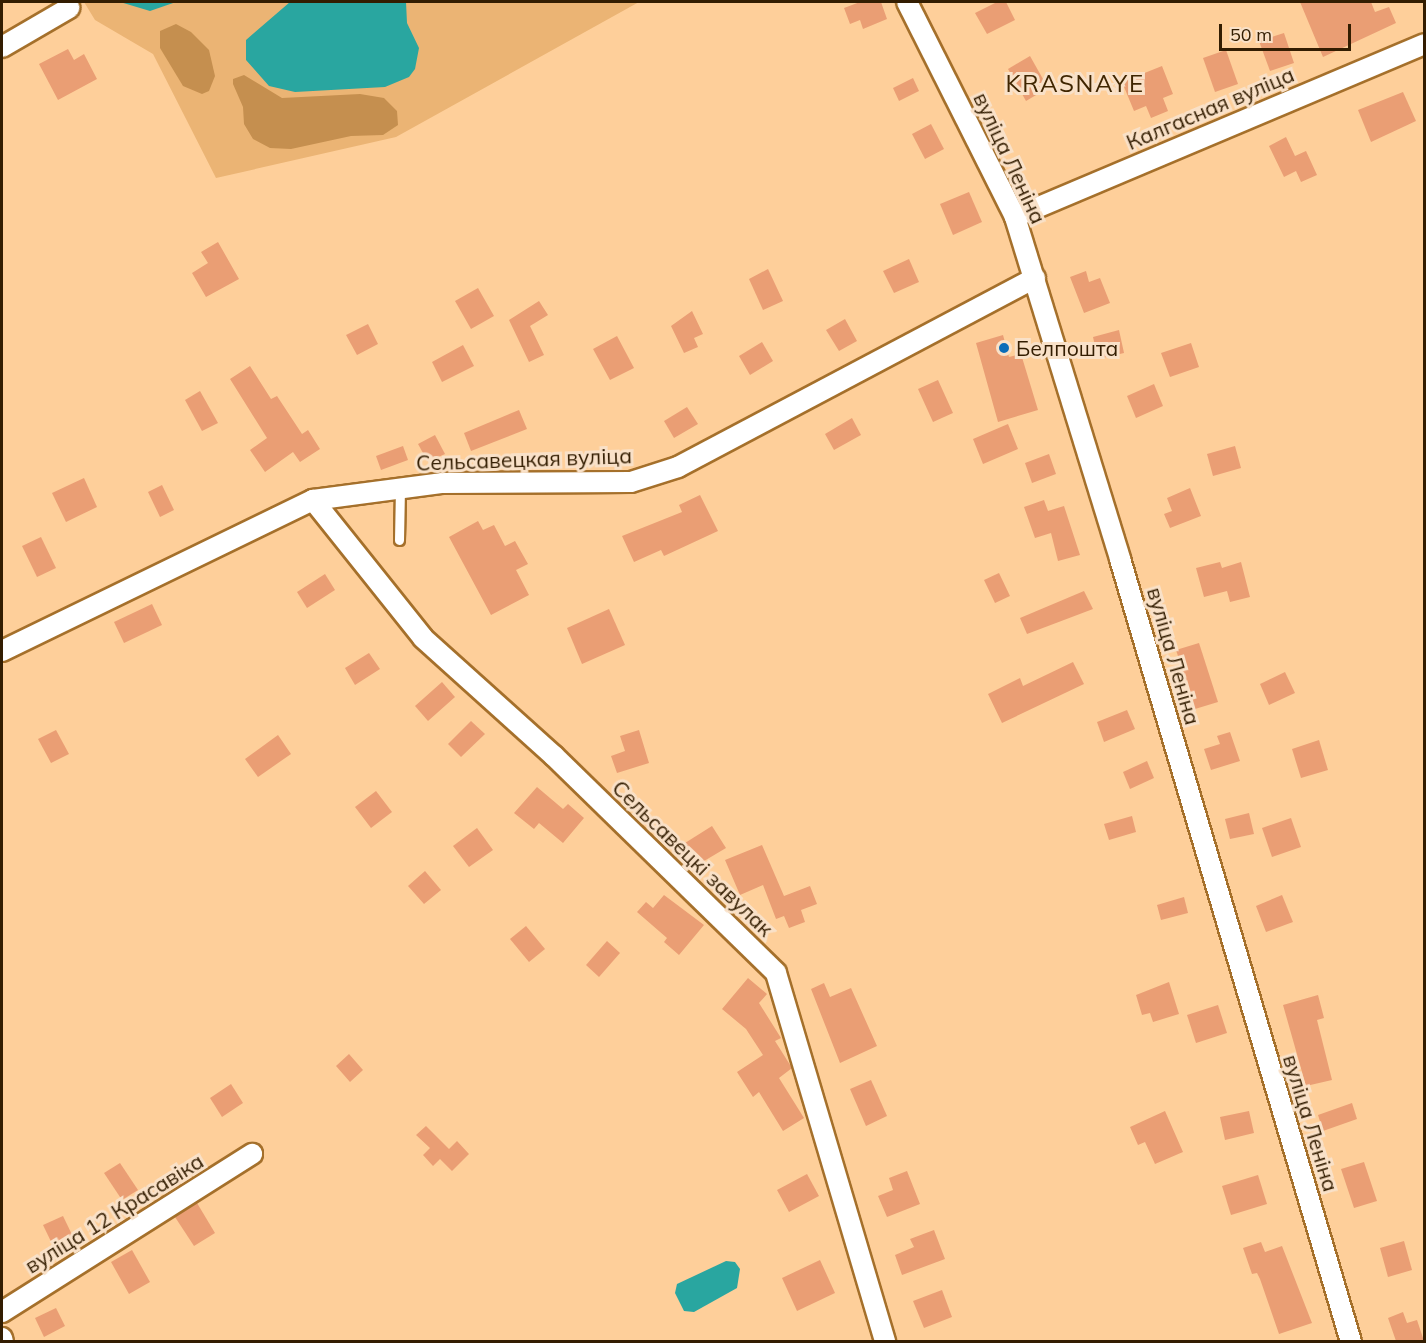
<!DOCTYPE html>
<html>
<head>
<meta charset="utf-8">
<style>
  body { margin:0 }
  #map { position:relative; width:1426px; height:1343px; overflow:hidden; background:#fecf9a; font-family:Mulish,sans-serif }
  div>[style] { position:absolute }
  .green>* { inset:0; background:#ebb474 }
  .forest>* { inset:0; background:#c58f4f }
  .water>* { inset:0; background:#29a6a0 }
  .building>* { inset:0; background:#ea9e74 }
  .roads { filter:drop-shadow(2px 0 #a5702b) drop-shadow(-2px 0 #a5702b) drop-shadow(0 2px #a5702b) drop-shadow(0 -2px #a5702b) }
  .lane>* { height:9px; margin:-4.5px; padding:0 4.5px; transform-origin:4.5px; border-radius:4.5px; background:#fff }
  .street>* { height:20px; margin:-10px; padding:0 10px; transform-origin:10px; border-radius:10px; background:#fff }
  .dots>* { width:16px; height:16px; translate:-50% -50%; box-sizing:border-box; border:3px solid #f9e1c8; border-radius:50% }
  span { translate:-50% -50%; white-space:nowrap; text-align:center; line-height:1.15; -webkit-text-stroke:6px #f9e1c8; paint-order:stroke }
  .street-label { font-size:21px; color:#331d01 }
  .poi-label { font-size:21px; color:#331d01 }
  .left { translate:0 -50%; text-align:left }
  .quarter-label { font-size:24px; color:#3f2500; letter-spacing:1.5px }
  .frame { position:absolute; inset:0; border:3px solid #331d01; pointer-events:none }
  .scale { position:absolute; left:1219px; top:24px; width:132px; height:27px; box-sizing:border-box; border:3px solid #331d01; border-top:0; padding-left:8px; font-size:18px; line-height:21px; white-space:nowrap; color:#331d01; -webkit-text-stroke:4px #f9e1c8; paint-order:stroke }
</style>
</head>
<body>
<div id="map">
  <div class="green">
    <div style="clip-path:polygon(84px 2px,639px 2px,396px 137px,216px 178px,153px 54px,95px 20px)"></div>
  </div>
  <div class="forest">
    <div style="clip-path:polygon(176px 24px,191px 32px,209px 50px,215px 76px,209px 91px,202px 94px,183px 86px,160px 48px,160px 31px)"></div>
    <div style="clip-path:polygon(244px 75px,282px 98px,360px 94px,384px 98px,397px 111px,398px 125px,383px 135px,351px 136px,291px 149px,270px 148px,253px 139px,244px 124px,243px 107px,233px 84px,233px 79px)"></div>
  </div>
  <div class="water">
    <div style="clip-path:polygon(120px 2px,176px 2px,150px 11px)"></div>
    <div style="clip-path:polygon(290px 2px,406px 2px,407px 23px,419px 48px,415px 69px,409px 77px,385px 87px,295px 92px,269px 86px,246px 60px,246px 40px)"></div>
    <div style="clip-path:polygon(726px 1261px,735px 1262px,740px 1269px,737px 1288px,694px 1312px,684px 1311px,675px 1293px,677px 1284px)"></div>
  </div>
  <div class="building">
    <div style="clip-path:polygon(860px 2px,881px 2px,887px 19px,863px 29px,860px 20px,850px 24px,844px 8px)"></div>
    <div style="clip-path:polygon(997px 2px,1006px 2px,1015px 20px,987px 34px,975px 13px)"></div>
    <div style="clip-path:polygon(1300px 2px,1371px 2px,1375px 12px,1389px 7px,1396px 23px,1323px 57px)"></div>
    <div style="clip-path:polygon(1284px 33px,1294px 63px,1270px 71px,1259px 41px)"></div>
    <div style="clip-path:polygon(68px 49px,74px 60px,84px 54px,97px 79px,58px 100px,39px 64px)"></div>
    <div style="clip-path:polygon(1226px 50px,1238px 84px,1215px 92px,1203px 58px)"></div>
    <div style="clip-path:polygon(1030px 56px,1048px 88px,1026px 101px,1008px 69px)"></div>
    <div style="clip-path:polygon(1162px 66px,1173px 94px,1163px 98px,1168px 111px,1151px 118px,1146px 106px,1134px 111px,1122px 82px)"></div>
    <div style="clip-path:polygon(913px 78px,919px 91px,899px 101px,893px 88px)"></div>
    <div style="clip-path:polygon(1403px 92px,1416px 121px,1371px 142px,1358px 110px)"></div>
    <div style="clip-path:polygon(931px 124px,944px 149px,925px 159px,912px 134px)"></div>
    <div style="clip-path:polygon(1286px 137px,1295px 156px,1306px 151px,1317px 175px,1301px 182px,1296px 171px,1284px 177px,1269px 146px)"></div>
    <div style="clip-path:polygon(969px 192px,982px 222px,953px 235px,940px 204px)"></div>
    <div style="clip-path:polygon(218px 242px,239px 279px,206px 297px,192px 273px,208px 263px,201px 252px)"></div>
    <div style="clip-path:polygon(909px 259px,919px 282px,894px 293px,883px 271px)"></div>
    <div style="clip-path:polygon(768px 269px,783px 301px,763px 310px,749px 279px)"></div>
    <div style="clip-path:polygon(1086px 271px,1089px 282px,1100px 278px,1110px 303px,1084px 313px,1070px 277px)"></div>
    <div style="clip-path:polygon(478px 288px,494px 316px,471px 329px,455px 301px)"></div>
    <div style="clip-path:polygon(539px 301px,548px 315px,530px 326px,544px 355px,529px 362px,509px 320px)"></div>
    <div style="clip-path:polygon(692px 311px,703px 334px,694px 338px,698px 347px,684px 353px,671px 326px)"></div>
    <div style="clip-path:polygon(845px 319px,857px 341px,839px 351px,826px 330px)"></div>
    <div style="clip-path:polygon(368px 324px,378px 344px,357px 355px,346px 335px)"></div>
    <div style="clip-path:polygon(1119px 330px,1124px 353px,1098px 359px,1093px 337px)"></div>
    <div style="clip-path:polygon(1003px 335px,1009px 357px,1021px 354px,1038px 410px,998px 422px,976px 343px)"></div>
    <div style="clip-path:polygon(617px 336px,634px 368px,610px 380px,593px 349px)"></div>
    <div style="clip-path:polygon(762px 342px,773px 361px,750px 375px,739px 356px)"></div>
    <div style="clip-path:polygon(1191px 343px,1199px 367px,1170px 377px,1161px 353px)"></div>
    <div style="clip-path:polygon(463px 345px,474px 366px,442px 382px,432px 362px)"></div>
    <div style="clip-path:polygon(250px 366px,271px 399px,277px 396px,302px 434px,308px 430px,320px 449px,300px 462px,293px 452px,265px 472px,250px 450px,267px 438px,230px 379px)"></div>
    <div style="clip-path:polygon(938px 380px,953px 413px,933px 422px,918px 389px)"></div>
    <div style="clip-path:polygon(1154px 384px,1163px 406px,1136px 418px,1127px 396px)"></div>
    <div style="clip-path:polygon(200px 391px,218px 423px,202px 431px,185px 400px)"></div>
    <div style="clip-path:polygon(687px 407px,698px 424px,674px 438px,664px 421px)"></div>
    <div style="clip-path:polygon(519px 410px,527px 429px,471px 451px,464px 433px)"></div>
    <div style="clip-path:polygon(852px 418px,861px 435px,834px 450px,825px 434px)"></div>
    <div style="clip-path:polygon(1008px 424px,1018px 449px,983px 464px,973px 439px)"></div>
    <div style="clip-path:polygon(435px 435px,445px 454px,428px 462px,418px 444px)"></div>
    <div style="clip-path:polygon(403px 446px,408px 460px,381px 470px,376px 456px)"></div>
    <div style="clip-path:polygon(1235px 446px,1241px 468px,1213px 476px,1207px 454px)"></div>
    <div style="clip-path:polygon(1049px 454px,1056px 474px,1032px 483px,1025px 463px)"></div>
    <div style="clip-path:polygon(84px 478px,97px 507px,66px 522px,52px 493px)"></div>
    <div style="clip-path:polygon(162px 485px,174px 510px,160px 517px,148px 492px)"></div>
    <div style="clip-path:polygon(1190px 488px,1201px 516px,1170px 528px,1164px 514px,1172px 511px,1167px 498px)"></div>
    <div style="clip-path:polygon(700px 495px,718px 531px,664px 556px,661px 550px,634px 562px,622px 536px,682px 512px,679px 505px)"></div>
    <div style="clip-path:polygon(1044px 500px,1048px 511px,1064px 506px,1080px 555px,1058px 561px,1051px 533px,1035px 538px,1024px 507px)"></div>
    <div style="clip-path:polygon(478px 521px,483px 530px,494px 525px,505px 546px,515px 541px,528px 564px,516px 570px,529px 595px,491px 615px,449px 537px)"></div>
    <div style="clip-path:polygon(41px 537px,56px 568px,37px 577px,22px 546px)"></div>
    <div style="clip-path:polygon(1220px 562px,1222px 568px,1241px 562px,1250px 597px,1230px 602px,1227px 591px,1204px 597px,1196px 568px)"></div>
    <div style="clip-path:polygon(999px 573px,1010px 596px,995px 603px,984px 580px)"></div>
    <div style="clip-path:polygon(325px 574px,335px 590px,307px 608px,297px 592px)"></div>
    <div style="clip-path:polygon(1084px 591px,1093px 609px,1027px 634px,1020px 618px)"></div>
    <div style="clip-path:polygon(152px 604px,162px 625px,124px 643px,114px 622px)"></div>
    <div style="clip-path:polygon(609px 609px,625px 645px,582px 664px,567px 628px)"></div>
    <div style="clip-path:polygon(1199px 643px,1218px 702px,1195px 709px,1176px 650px)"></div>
    <div style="clip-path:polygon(369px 653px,380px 669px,355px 685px,345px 668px)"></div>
    <div style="clip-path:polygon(1073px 662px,1084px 684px,1002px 723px,988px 694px,1020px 678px,1023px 686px)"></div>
    <div style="clip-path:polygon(1285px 672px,1295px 693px,1269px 705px,1260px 684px)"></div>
    <div style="clip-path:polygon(442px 682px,455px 697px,428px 721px,415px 706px)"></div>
    <div style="clip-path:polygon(1127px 710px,1135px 729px,1104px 742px,1097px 722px)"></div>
    <div style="clip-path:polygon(471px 721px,485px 734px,461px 757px,448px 744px)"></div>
    <div style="clip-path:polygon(56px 730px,69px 754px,51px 763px,38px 739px)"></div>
    <div style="clip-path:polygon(639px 730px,649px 763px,617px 773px,611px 756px,625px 751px,620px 736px)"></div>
    <div style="clip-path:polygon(1230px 732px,1240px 761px,1211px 770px,1204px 749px,1220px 744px,1217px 736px)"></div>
    <div style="clip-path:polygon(278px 735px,291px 754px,258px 777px,245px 759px)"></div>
    <div style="clip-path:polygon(1319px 740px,1328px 770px,1301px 778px,1292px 749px)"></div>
    <div style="clip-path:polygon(1147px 761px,1154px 778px,1130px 789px,1123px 772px)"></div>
    <div style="clip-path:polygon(537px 787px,563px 809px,568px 804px,584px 818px,563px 843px,539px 823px,534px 829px,514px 813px)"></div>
    <div style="clip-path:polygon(376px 791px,392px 812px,371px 828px,355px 807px)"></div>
    <div style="clip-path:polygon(1249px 813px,1254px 834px,1230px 839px,1225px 819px)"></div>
    <div style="clip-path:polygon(1132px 816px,1136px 832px,1109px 840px,1104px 824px)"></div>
    <div style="clip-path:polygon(1291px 818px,1301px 847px,1272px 857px,1262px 828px)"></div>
    <div style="clip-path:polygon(712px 826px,726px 848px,699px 864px,685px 843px)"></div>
    <div style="clip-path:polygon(477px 828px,493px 850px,469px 867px,453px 846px)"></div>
    <div style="clip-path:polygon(762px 845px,784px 896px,810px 886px,817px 904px,801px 910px,805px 922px,789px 928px,784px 916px,776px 919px,763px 885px,740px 895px,725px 860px)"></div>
    <div style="clip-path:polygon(425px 871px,441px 890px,424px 904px,408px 886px)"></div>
    <div style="clip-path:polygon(664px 895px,704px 925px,679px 955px,664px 942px,667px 938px,637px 912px,646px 902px,653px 908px)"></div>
    <div style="clip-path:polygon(1282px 895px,1293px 922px,1266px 932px,1256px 906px)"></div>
    <div style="clip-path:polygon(1184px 897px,1188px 913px,1161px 920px,1157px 905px)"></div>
    <div style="clip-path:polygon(526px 926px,545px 949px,529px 962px,510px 939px)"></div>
    <div style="clip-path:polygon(607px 941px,620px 953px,599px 977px,586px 965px)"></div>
    <div style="clip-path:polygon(748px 978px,767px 994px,759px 1003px,781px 1038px,775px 1041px,792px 1068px,779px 1078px,804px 1118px,783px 1131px,759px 1092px,753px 1097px,737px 1072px,763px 1055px,746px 1029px,722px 1009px)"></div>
    <div style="clip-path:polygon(1169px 982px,1179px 1014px,1153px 1022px,1150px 1013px,1142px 1015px,1136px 995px)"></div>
    <div style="clip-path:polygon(824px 983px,830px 997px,851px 988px,877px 1046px,840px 1063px,811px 989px)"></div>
    <div style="clip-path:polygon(1318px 995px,1324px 1018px,1317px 1020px,1332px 1080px,1306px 1086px,1283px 1005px)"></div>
    <div style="clip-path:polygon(1218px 1005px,1227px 1033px,1196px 1043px,1187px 1015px)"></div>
    <div style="clip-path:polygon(349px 1054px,363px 1070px,350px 1082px,336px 1066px)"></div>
    <div style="clip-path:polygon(871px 1080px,887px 1116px,866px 1126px,850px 1089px)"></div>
    <div style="clip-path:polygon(231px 1084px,243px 1103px,222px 1117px,210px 1098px)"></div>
    <div style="clip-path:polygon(1352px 1103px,1357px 1119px,1323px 1131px,1318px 1115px)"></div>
    <div style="clip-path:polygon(1165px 1111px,1183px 1152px,1155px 1164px,1145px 1142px,1138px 1145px,1130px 1127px)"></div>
    <div style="clip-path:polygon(1249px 1111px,1254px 1133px,1225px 1140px,1220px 1117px)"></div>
    <div style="clip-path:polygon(426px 1126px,449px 1149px,457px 1141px,469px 1154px,452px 1171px,440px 1159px,433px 1166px,423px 1155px,430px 1148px,416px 1135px)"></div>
    <div style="clip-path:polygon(1364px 1162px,1377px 1201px,1354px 1208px,1341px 1169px)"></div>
    <div style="clip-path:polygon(120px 1163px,138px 1190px,122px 1200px,104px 1173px)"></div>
    <div style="clip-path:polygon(907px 1171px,920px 1204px,887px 1217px,878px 1196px,893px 1190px,889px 1178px)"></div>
    <div style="clip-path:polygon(807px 1174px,819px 1196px,789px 1212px,777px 1190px)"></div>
    <div style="clip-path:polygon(1258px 1175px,1267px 1204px,1231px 1215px,1222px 1186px)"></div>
    <div style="clip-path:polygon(197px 1203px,215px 1233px,194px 1246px,175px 1217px)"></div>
    <div style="clip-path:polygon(63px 1216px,77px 1245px,57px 1254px,43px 1225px)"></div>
    <div style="clip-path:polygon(934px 1230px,945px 1259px,902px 1275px,895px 1255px,914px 1247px,910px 1239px)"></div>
    <div style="clip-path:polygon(1404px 1241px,1412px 1270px,1388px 1277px,1380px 1248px)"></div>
    <div style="clip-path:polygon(1261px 1242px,1265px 1252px,1282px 1246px,1312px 1323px,1279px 1334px,1260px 1279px,1257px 1273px,1252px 1274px,1243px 1248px)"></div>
    <div style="clip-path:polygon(132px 1250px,150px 1282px,129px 1294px,111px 1262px)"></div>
    <div style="clip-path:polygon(820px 1260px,835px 1293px,797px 1311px,782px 1278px)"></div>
    <div style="clip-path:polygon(942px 1290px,952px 1317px,924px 1328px,913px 1301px)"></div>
    <div style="clip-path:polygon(56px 1308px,65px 1326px,44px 1337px,35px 1318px)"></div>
    <div style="clip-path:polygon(1403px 1312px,1407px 1323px,1417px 1320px,1424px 1341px,1396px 1341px,1388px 1318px)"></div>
  </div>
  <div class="roads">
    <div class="lane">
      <div style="left:399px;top:540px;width:51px;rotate:-88.9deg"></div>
    </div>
    <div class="street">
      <div style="left:907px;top:2px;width:241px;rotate:63.3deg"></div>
      <div style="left:1015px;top:217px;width:358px;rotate:72.9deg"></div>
      <div style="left:1120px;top:559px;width:816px;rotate:73.56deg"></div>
      <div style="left:2px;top:47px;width:78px;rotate:-30.2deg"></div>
      <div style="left:1015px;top:217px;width:444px;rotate:-22.9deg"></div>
      <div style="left:313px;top:500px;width:176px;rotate:51.4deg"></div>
      <div style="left:423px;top:638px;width:176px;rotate:42deg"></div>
      <div style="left:554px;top:756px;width:310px;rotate:44.3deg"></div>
      <div style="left:776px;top:973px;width:385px;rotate:73.5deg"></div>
      <div style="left:2px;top:651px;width:346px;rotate:-25.9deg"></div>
      <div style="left:313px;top:500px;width:131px;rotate:-7.5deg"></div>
      <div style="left:443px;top:483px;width:188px;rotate:-0.3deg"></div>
      <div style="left:631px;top:482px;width:49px;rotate:-17.7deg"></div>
      <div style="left:678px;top:467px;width:404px;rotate:-27.9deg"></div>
      <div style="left:2px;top:1312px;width:296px;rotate:-32.3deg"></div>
      <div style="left:2px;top:1338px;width:4px;rotate:76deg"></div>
    </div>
  </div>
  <div class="dots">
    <div style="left:1004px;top:348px;background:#0b6db9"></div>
  </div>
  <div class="street-label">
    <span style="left:1210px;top:108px;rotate:-23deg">Калгасная вуліца</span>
    <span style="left:1010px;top:158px;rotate:65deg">вуліца Леніна</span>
    <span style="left:524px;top:459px;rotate:-2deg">Сельсавецкая вуліца</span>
    <span style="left:1174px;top:656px;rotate:74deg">вуліца Леніна</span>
    <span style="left:693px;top:858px;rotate:44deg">Сельсавецкі завулак</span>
    <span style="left:1311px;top:1123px;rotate:73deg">вуліца Леніна</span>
    <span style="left:114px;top:1213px;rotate:-32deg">вуліца 12 Красавіка</span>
  </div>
  <div class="poi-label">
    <span class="left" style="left:1016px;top:348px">Белпошта</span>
  </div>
  <div class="quarter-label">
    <span style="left:1075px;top:84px">KRASNAYE</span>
  </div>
  <div class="frame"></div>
  <div class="scale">50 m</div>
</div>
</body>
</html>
